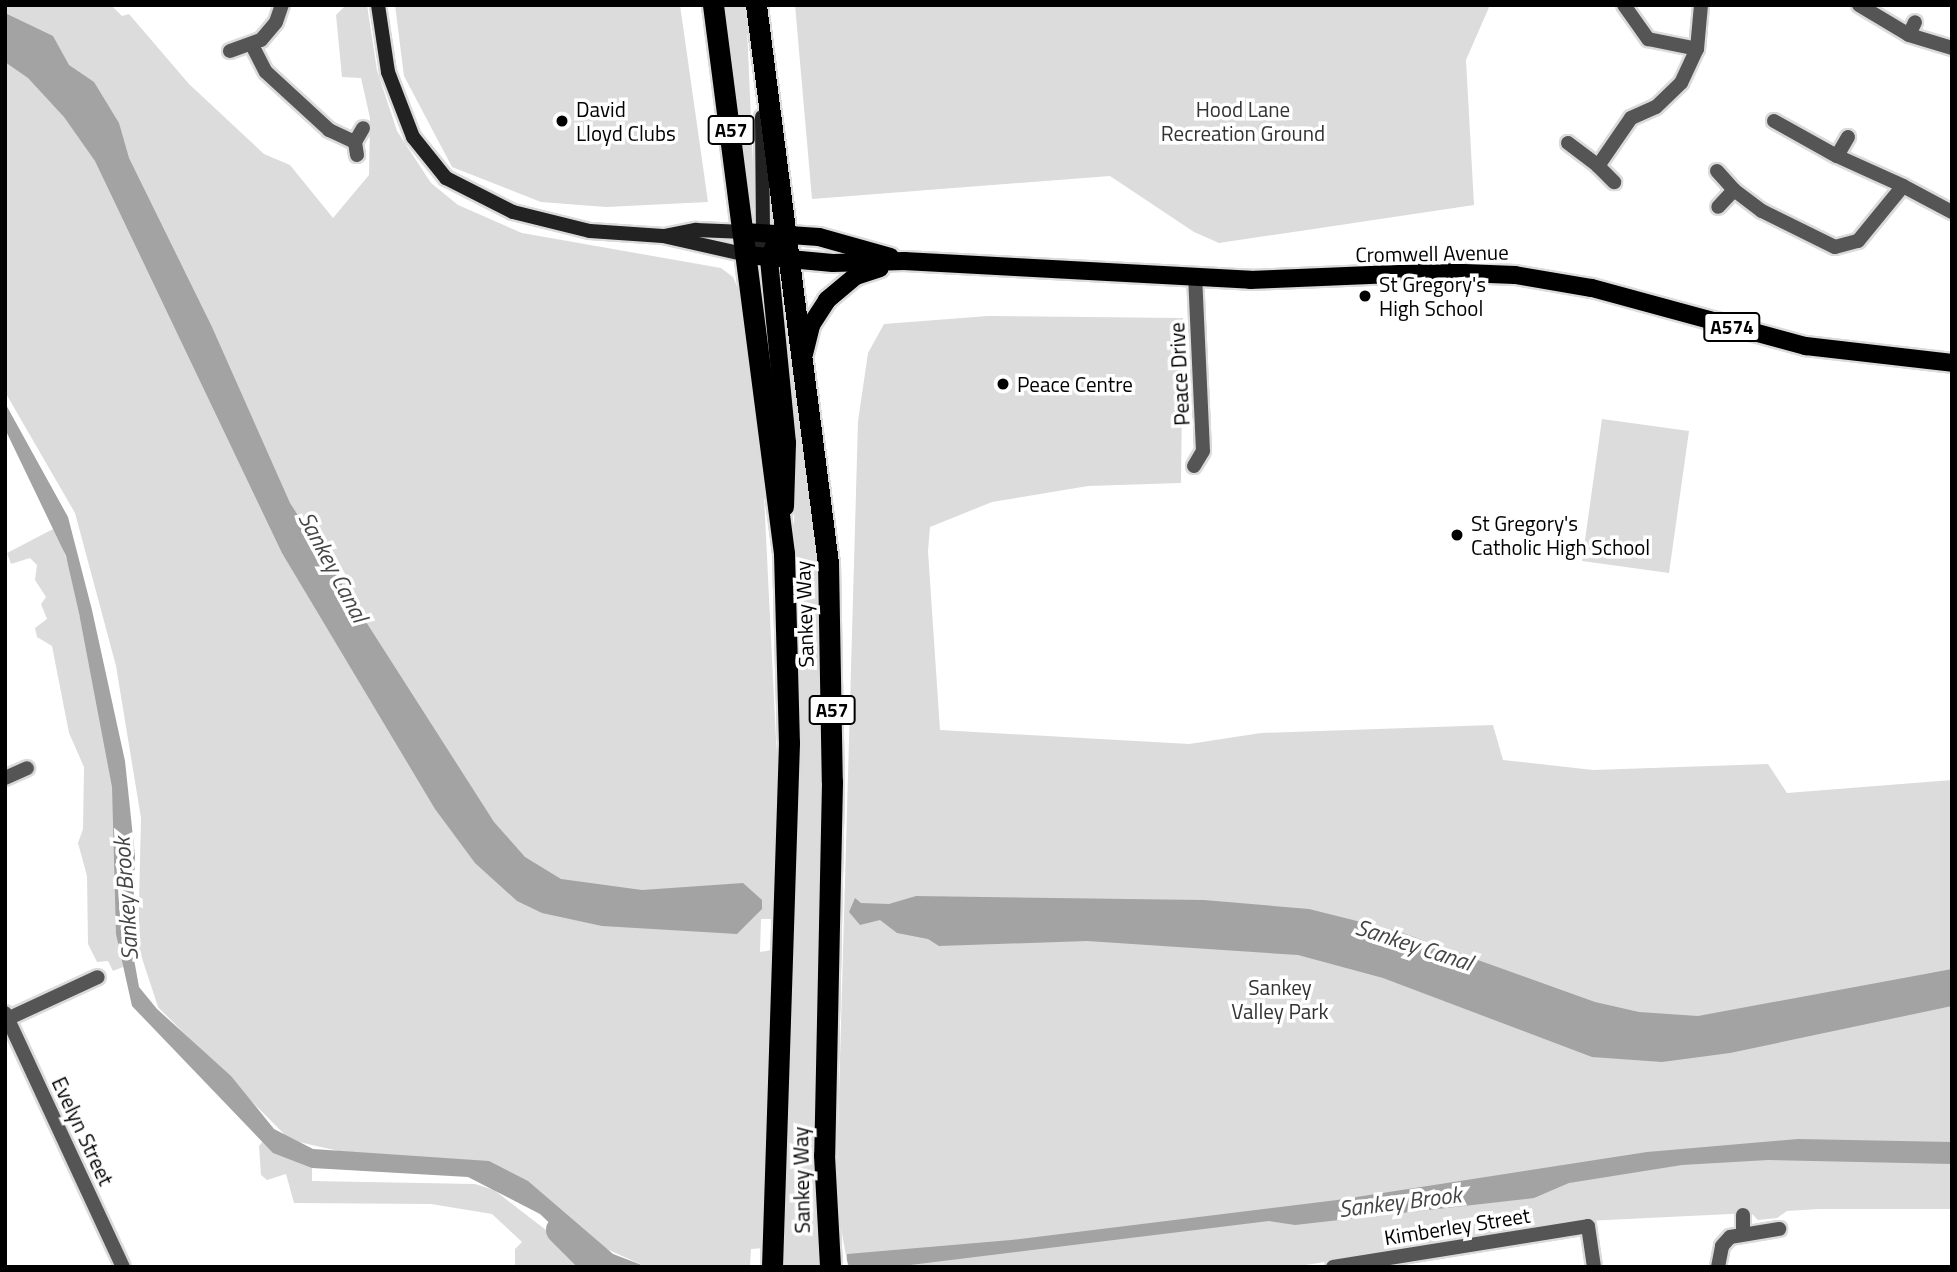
<!DOCTYPE html>
<html>
<head>
<meta charset="utf-8">
<style>
  body { margin:0 }
  #map { position:relative; width:1957px; height:1272px; overflow:hidden; background:#fff; font-family:"Titillium Web",sans-serif }
  div>[style] { position:absolute }
  .green>* { inset:0; background:#dcdcdc }
  .water>* { inset:0; background:#a3a3a3 }
  .river>* { height:28px; margin:-14px; padding:0 14px; transform-origin:14px; border-radius:14px; background:#a3a3a3 }
  .roads { filter:drop-shadow(2px 0 #dbdbdb) drop-shadow(-2px 0 #dbdbdb) drop-shadow(0 2px #dbdbdb) drop-shadow(0 -2px #dbdbdb) }
  .street>* { height:14px; margin:-7px; padding:0 7px; transform-origin:7px; border-radius:7px; background:#555 }
  .secondary>* { height:14px; margin:-7px; padding:0 7px; transform-origin:7px; border-radius:7px; background:#222 }
  .primary>* { height:18px; margin:-9px; padding:0 9px; transform-origin:9px; border-radius:9px; background:#000 }
  .highway>* { height:21px; margin:-10.5px; padding:0 10.5px; transform-origin:10.5px; border-radius:10.5px; background:#000 }
  .dots>* { width:19px; height:19px; translate:-50% -50%; box-sizing:border-box; border:4px solid #fff; border-radius:50% }
  span { translate:-50% -50%; white-space:nowrap; text-align:center; line-height:1.15; -webkit-text-stroke:7px #fff; paint-order:stroke }
  .shield-label span { padding:2px 5px; background:#fff; border:2px solid; border-radius:5px; -webkit-text-stroke-width:0 }
  .shield-label { font-size:19px; color:#000; font-weight:700 }
  .poi-label { font-size:21px; color:#000 }
  .left { translate:0 -50%; text-align:left }
  .park-label { font-size:21px; color:#333 }
  .street-label { font-size:21px; color:#000 }
  .water-label { font-size:23px; color:#444; font-style:italic }
  .frame { position:absolute; inset:0; border:7px solid #000; pointer-events:none }
</style>
</head>
<body>
<div id="map">
  <div class="green">
    <div style="clip-path:polygon(5px 5px,111px 5px,122px 16px,129px 14px,189px 84px,264px 154px,290px 165px,333px 218px,369px 175px,370px 118px,361px 78px,342px 77px,336px 15px,346px 5px,367px 5px,377px 70px,397px 131px,431px 183px,458px 205px,522px 233px,721px 268px,733px 277px,742px 298px,763px 475px,777px 760px,775px 919px,761px 919px,760px 952px,771px 950px,775px 958px,764px 1248px,751px 1249px,750px 1265px,647px 1267px,602px 1247px,497px 1168px,356px 1155px,290px 1140px,158px 1007px,138px 946px,141px 818px,116px 666px,75px 513px,5px 392px)"></div>
    <div style="clip-path:polygon(395px 5px,680px 5px,708px 202px,606px 207px,541px 202px,452px 167px,404px 76px)"></div>
    <div style="clip-path:polygon(722px 5px,746px 5px,755px 210px,752px 207px)"></div>
    <div style="clip-path:polygon(795px 5px,1490px 5px,1466px 60px,1474px 205px,1219px 243px,1194px 232px,1110px 176px,812px 199px)"></div>
    <div style="clip-path:polygon(787px 302px,814px 502px,824px 652px,822px 1267px,781px 1267px,795px 468px,780px 303px)"></div>
    <div style="clip-path:polygon(988px 316px,1183px 318px,1181px 483px,1088px 486px,992px 502px,930px 527px,928px 551px,940px 730px,1189px 744px,1261px 733px,1493px 725px,1503px 760px,1593px 770px,1768px 764px,1787px 793px,1952px 780px,1952px 1209px,1818px 1209px,1787px 1211px,1777px 1218px,1758px 1220px,1751px 1213px,1586px 1221px,1293px 1267px,848px 1267px,836px 1200px,858px 421px,868px 353px,884px 324px)"></div>
    <div style="clip-path:polygon(1602px 419px,1689px 431px,1669px 573px,1582px 561px)"></div>
    <div style="clip-path:polygon(55px 528px,85px 609px,79px 615px,88px 631px,112px 754px,123px 967px,113px 971px,108px 961px,97px 962px,88px 944px,87px 876px,78px 843px,83px 829px,84px 767px,69px 733px,52px 646px,37px 637px,35px 628px,47px 619px,41px 604px,46px 597px,35px 580px,37px 565px,30px 558px,11px 564px,7px 553px)"></div>
    <div style="clip-path:polygon(265px 1139px,312px 1165px,312px 1181px,475px 1184px,494px 1190px,594px 1267px,515px 1267px,515px 1249px,522px 1242px,492px 1214px,431px 1204px,294px 1203px,286px 1174px,267px 1180px,261px 1175px,259px 1146px)"></div>
  </div>
  <div class="water">
    <div style="clip-path:polygon(5px 13px,53px 36px,69px 65px,94px 82px,119px 123px,129px 158px,212px 327px,290px 503px,494px 822px,525px 857px,561px 879px,642px 890px,743px 883px,762px 900px,762px 909px,737px 934px,602px 926px,542px 913px,517px 901px,475px 863px,435px 809px,282px 553px,95px 161px,64px 117px,28px 78px,5px 62px)"></div>
    <div style="clip-path:polygon(5px 403px,68px 517px,92px 610px,125px 761px,135px 856px,132px 948px,139px 987px,157px 1009px,231px 1076px,274px 1129px,313px 1149px,489px 1161px,528px 1181px,613px 1254px,647px 1267px,610px 1267px,583px 1255px,540px 1214px,468px 1177px,312px 1168px,273px 1153px,132px 1006px,116px 934px,112px 787px,79px 613px,66px 556px,5px 429px)"></div>
    <div style="clip-path:polygon(916px 896px,1204px 900px,1309px 909px,1397px 931px,1595px 1002px,1639px 1012px,1698px 1016px,1952px 969px,1952px 1006px,1730px 1053px,1662px 1062px,1592px 1057px,1383px 978px,1298px 955px,1087px 941px,939px 946px,928px 939px,897px 933px,880px 920px,860px 925px,849px 912px,855px 898px,861px 903px,889px 904px)"></div>
    <div style="clip-path:polygon(1798px 1139px,1952px 1142px,1952px 1164px,1768px 1160px,1682px 1165px,1569px 1183px,1534px 1198px,1295px 1225px,1269px 1221px,902px 1266px,849px 1267px,847px 1260px,847px 1254px,1011px 1240px,1337px 1200px,1647px 1152px)"></div>
  </div>
  <div class="river">
    <div style="left:560px;top:1230px;width:44px;rotate:45deg"></div>
    <div style="left:591px;top:1261px;width:17px;rotate:21deg"></div>
  </div>
  <div class="roads">
    <div class="street">
      <div style="left:1624px;top:5px;width:42px;rotate:54.8deg"></div>
      <div style="left:1648px;top:39px;width:50px;rotate:11.5deg"></div>
      <div style="left:1859px;top:5px;width:58px;rotate:31deg"></div>
      <div style="left:1909px;top:35px;width:14px;rotate:-65deg"></div>
      <div style="left:1909px;top:35px;width:45px;rotate:16.8deg"></div>
      <div style="left:252px;top:45px;width:30px;rotate:63deg"></div>
      <div style="left:266px;top:72px;width:86px;rotate:42.6deg"></div>
      <div style="left:329px;top:130px;width:29px;rotate:25deg"></div>
      <div style="left:230px;top:51px;width:33px;rotate:-20deg"></div>
      <div style="left:261px;top:40px;width:23px;rotate:-50deg"></div>
      <div style="left:276px;top:22px;width:18px;rotate:-71deg"></div>
      <div style="left:1774px;top:121px;width:72px;rotate:29.1deg"></div>
      <div style="left:1837px;top:156px;width:22px;rotate:-60deg"></div>
      <div style="left:1568px;top:143px;width:38px;rotate:37deg"></div>
      <div style="left:1598px;top:166px;width:58px;rotate:-55.5deg"></div>
      <div style="left:1631px;top:118px;width:27px;rotate:-24deg"></div>
      <div style="left:1656px;top:107px;width:35px;rotate:-44deg"></div>
      <div style="left:1681px;top:83px;width:38px;rotate:-65deg"></div>
      <div style="left:1697px;top:49px;width:44px;rotate:-84.8deg"></div>
      <div style="left:357px;top:155px;width:13px;rotate:-99deg"></div>
      <div style="left:355px;top:142px;width:16px;rotate:-60deg"></div>
      <div style="left:1837px;top:156px;width:72px;rotate:24.4deg"></div>
      <div style="left:1598px;top:166px;width:23px;rotate:45deg"></div>
      <div style="left:1717px;top:171px;width:25px;rotate:48deg"></div>
      <div style="left:1734px;top:190px;width:23px;rotate:133deg"></div>
      <div style="left:1734px;top:190px;width:35px;rotate:37deg"></div>
      <div style="left:1762px;top:211px;width:81px;rotate:26.3deg"></div>
      <div style="left:1835px;top:247px;width:24px;rotate:-15deg"></div>
      <div style="left:1858px;top:241px;width:71px;rotate:-50.7deg"></div>
      <div style="left:1903px;top:186px;width:55px;rotate:28deg"></div>
      <div style="left:1194px;top:466px;width:17px;rotate:-59deg"></div>
      <div style="left:1203px;top:451px;width:173px;rotate:-92.6deg"></div>
      <div style="left:5px;top:778px;width:24px;rotate:-24deg"></div>
      <div style="left:5px;top:1013px;width:280px;rotate:65.1deg"></div>
      <div style="left:5px;top:1020px;width:102px;rotate:-24.8deg"></div>
      <div style="left:1743px;top:1215px;width:17px;rotate:90deg"></div>
      <div style="left:1333px;top:1267px;width:258px;rotate:-9.1deg"></div>
      <div style="left:1588px;top:1226px;width:41px;rotate:81.7deg"></div>
      <div style="left:1718px;top:1267px;width:21px;rotate:-79deg"></div>
      <div style="left:1722px;top:1246px;width:12px;rotate:-48deg"></div>
      <div style="left:1730px;top:1237px;width:50px;rotate:-9.3deg"></div>
    </div>
    <div class="secondary">
      <div style="left:378px;top:5px;width:68px;rotate:81.5deg"></div>
      <div style="left:388px;top:72px;width:70px;rotate:69deg"></div>
      <div style="left:413px;top:137px;width:53px;rotate:51.2deg"></div>
      <div style="left:446px;top:178px;width:75px;rotate:26.9deg"></div>
      <div style="left:513px;top:212px;width:79px;rotate:13.9deg"></div>
      <div style="left:590px;top:231px;width:73px;rotate:3.9deg"></div>
      <div style="left:663px;top:236px;width:86px;rotate:12.7deg"></div>
      <div style="left:747px;top:255px;width:14px;rotate:-34deg"></div>
      <div style="left:759px;top:247px;width:15px;rotate:-74deg"></div>
      <div style="left:763px;top:233px;width:116px;rotate:-90.5deg"></div>
      <div style="left:664px;top:236px;width:33px;rotate:-11deg"></div>
      <div style="left:696px;top:230px;width:49px;rotate:2.3deg"></div>
    </div>
    <div class="primary">
      <div style="left:745px;top:232px;width:74px;rotate:3.9deg"></div>
      <div style="left:819px;top:237px;width:74px;rotate:15.7deg"></div>
      <div style="left:747px;top:255px;width:86px;rotate:5.3deg"></div>
      <div style="left:833px;top:263px;width:71px;rotate:-1.6deg"></div>
      <div style="left:904px;top:261px;width:347px;rotate:3.1deg"></div>
      <div style="left:1250px;top:280px;width:189px;rotate:-2.4deg"></div>
      <div style="left:1439px;top:272px;width:76px;rotate:2.3deg"></div>
      <div style="left:1515px;top:275px;width:78px;rotate:9.6deg"></div>
      <div style="left:1592px;top:288px;width:222px;rotate:15.2deg"></div>
      <div style="left:1806px;top:346px;width:147px;rotate:6.6deg"></div>
      <div style="left:804px;top:354px;width:30px;rotate:-76deg"></div>
      <div style="left:811px;top:325px;width:30px;rotate:-57deg"></div>
      <div style="left:827px;top:300px;width:38px;rotate:-40deg"></div>
      <div style="left:856px;top:276px;width:25px;rotate:-18deg"></div>
      <div style="left:785px;top:507px;width:64px;rotate:-88.2deg"></div>
      <div style="left:787px;top:443px;width:186px;rotate:-95.6deg"></div>
      <div style="left:769px;top:258px;width:20px;rotate:-66deg"></div>
      <div style="left:777px;top:240px;width:13px;rotate:-29deg"></div>
    </div>
    <div class="highway">
      <div style="left:713px;top:5px;width:553px;rotate:82.62deg"></div>
      <div style="left:784px;top:553px;width:190px;rotate:88.5deg"></div>
      <div style="left:789px;top:743px;width:524px;rotate:91.86deg"></div>
      <div style="left:756px;top:5px;width:563px;rotate:82.65deg"></div>
      <div style="left:828px;top:563px;width:219px;rotate:89deg"></div>
      <div style="left:832px;top:782px;width:373px;rotate:91.2deg"></div>
      <div style="left:824px;top:1155px;width:112px;rotate:86.9deg"></div>
    </div>
  </div>
  <div class="dots">
    <div style="left:562px;top:121px;background:#000"></div>
    <div style="left:1365px;top:296px;background:#000"></div>
    <div style="left:1003px;top:384px;background:#000"></div>
    <div style="left:1457px;top:535px;background:#000"></div>
  </div>
  <div class="shield-label">
    <span style="left:731px;top:130px">A57</span>
    <span style="left:1732px;top:327px">A574</span>
    <span style="left:832px;top:710px">A57</span>
  </div>
  <div class="poi-label">
    <span class="left" style="left:576px;top:121px">David<br>Lloyd Clubs</span>
    <span class="left" style="left:1379px;top:296px">St Gregory's<br>High School</span>
    <span class="left" style="left:1017px;top:384px">Peace Centre</span>
    <span class="left" style="left:1471px;top:535px">St Gregory's<br>Catholic High School</span>
  </div>
  <div class="park-label">
    <span style="left:1243px;top:121px">Hood Lane<br>Recreation Ground</span>
    <span style="left:1280px;top:999px">Sankey<br>Valley Park</span>
  </div>
  <div class="street-label">
    <span style="left:1432px;top:253px;rotate:-1deg">Cromwell Avenue</span>
    <span style="left:1179px;top:374px;rotate:-93deg">Peace Drive</span>
    <span style="left:804px;top:614px;rotate:-92deg">Sankey Way</span>
    <span style="left:83px;top:1131px;rotate:65deg">Evelyn Street</span>
    <span style="left:801px;top:1180px;rotate:-91deg">Sankey Way</span>
    <span style="left:1457px;top:1226px;rotate:-9deg">Kimberley Street</span>
  </div>
  <div class="water-label">
    <span style="left:333px;top:567px;rotate:62deg">Sankey Canal</span>
    <span style="left:126px;top:899px;rotate:-94deg">Sankey Brook</span>
    <span style="left:1414px;top:945px;rotate:18deg">Sankey Canal</span>
    <span style="left:1400px;top:1202px;rotate:-7deg">Sankey Brook</span>
  </div>
  <div class="frame"></div>
</div>
</body>
</html>
